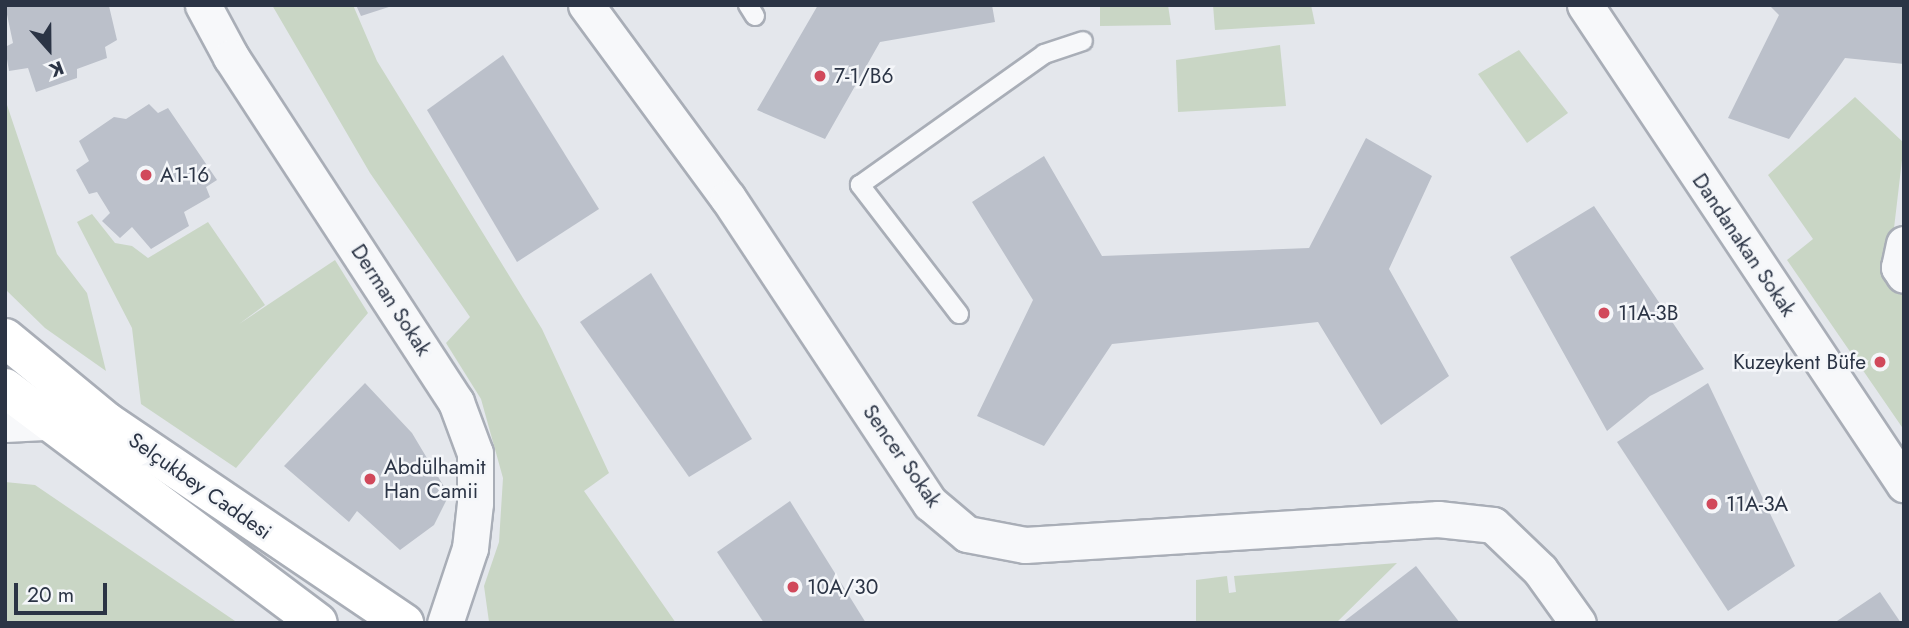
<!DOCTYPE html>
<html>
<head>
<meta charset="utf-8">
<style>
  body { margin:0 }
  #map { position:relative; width:1909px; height:628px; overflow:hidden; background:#e4e7ec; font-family:Jost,sans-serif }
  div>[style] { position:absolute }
  .green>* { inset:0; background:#c9d6c5 }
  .building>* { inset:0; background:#bbc0ca }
  .roads { filter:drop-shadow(2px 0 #a9aeb7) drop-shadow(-2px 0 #a9aeb7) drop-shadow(0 2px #a9aeb7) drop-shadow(0 -2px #a9aeb7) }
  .lane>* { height:18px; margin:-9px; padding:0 9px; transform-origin:9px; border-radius:9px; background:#f7f8fa }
  .street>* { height:35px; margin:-17.5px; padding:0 17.5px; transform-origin:17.5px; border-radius:17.5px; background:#f7f8fa }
  .secondary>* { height:38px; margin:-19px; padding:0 19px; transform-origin:19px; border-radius:19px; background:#fff }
  .dots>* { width:19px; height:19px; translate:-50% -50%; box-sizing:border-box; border:4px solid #f4f6f9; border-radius:50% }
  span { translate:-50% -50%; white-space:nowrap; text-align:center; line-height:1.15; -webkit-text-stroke:5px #f4f6f9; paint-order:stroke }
  .poi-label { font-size:21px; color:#2b3445 }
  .left { translate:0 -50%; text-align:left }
  .right { translate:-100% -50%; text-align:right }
  .street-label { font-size:21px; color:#2b3445 }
  .frame { position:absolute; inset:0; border:7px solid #2b3445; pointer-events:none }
  .north { position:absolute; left:14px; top:14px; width:70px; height:70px; -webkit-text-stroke:5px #f4f6f9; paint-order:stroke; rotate:159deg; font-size:19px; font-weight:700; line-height:28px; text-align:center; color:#2b3445 }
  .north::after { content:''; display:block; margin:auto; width:24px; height:32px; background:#2b3445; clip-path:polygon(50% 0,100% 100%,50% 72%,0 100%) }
  .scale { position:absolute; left:14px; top:583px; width:93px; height:32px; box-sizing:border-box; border:4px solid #2b3445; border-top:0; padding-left:9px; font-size:21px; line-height:24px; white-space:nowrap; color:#2b3445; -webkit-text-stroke:5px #f4f6f9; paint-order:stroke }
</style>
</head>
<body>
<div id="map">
  <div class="green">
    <div style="clip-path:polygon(272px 5px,353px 5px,377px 61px,542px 329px,609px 473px,584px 491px,676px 623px,489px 622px,484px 586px,499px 542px,503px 478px,481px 399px,446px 343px,470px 317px,370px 173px)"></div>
    <div style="clip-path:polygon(1100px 5px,1168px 5px,1171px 25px,1100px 26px)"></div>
    <div style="clip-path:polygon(1213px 5px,1311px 5px,1315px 24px,1215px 30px)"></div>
    <div style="clip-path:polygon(1280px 45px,1286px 106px,1178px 112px,1176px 60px)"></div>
    <div style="clip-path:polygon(1519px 50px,1568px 113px,1527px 143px,1478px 74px)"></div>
    <div style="clip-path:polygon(1855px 97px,1904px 143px,1889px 271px,1904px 296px,1904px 430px,1787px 260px,1813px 239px,1768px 175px)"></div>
    <div style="clip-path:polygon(5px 99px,57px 254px,87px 293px,106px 371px,45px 328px,5px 289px)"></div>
    <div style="clip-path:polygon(92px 214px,115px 243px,132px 246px,148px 258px,208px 222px,265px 305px,239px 324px,335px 260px,368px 313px,236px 468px,141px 404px,132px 328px,77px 222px)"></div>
    <div style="clip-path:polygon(5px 482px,35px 485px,238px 623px,5px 623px)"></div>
    <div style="clip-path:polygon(1397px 563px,1336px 623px,1196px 623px,1196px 580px,1227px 576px,1229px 593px,1236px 592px,1234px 576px)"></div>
  </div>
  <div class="building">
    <div style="clip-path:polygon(5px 5px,109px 6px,117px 40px,105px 47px,107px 58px,77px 69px,77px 78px,36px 92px,28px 68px,9px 71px,5px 47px,13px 43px)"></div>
    <div style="clip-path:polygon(356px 5px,392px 5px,392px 6px,361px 16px)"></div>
    <div style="clip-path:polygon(818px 5px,992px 5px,995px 22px,880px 42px,825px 139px,757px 110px)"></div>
    <div style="clip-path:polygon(1769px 5px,1904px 5px,1904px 64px,1845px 58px,1789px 139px,1728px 118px,1779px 15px)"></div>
    <div style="clip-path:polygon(503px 55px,599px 209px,517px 262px,427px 110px)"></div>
    <div style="clip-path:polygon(149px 104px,158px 113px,168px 108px,217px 180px,206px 187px,210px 197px,184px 212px,189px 226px,151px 249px,132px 227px,120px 238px,102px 221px,110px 213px,97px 192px,89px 194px,76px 170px,89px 161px,79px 141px,114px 117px,126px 119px)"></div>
    <div style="clip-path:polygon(1366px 138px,1432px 176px,1389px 269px,1449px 376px,1381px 425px,1318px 322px,1112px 344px,1044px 446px,977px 416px,1033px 300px,972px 202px,1044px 156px,1102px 256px,1309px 248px)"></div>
    <div style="clip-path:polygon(1594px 206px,1704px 369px,1650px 396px,1607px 431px,1510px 257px)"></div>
    <div style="clip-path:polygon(651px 273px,752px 439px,689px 477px,580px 322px)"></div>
    <div style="clip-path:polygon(365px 383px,412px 433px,449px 495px,434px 525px,400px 550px,357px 511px,349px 522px,284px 466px)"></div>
    <div style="clip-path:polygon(1708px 383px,1795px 566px,1728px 611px,1617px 442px)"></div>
    <div style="clip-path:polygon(790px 501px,866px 623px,764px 623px,717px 552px)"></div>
    <div style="clip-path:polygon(1416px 566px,1460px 623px,1342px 623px)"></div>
    <div style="clip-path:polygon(1880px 592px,1901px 623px,1834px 623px)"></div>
  </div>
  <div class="roads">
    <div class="lane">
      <div style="left:748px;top:5px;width:13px;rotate:58deg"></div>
      <div style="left:959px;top:314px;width:163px;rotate:-127.5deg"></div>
      <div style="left:860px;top:185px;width:226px;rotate:-35.4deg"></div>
      <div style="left:1044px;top:54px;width:41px;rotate:-18.4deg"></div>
    </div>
    <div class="street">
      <div style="left:203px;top:5px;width:59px;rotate:61.7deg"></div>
      <div style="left:231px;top:57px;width:412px;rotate:56.9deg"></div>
      <div style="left:456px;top:402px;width:54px;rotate:69.6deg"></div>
      <div style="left:475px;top:453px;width:50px;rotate:90deg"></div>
      <div style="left:475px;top:503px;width:45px;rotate:96.3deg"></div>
      <div style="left:470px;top:548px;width:79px;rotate:108.4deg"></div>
      <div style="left:586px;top:5px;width:240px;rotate:53.7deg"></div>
      <div style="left:728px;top:198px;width:366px;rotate:56.5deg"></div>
      <div style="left:930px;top:503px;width:48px;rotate:40deg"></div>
      <div style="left:967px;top:534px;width:59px;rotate:10.7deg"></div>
      <div style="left:1025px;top:545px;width:414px;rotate:-3.6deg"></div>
      <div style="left:1438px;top:519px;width:55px;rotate:6.2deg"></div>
      <div style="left:1493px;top:525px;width:65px;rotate:43.8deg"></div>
      <div style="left:1540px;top:570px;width:65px;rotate:54.4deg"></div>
      <div style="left:1585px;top:5px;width:576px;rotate:56.34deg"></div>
      <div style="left:1904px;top:244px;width:24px;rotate:102deg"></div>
      <div style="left:1899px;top:267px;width:9px;rotate:58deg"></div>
      <div style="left:5px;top:424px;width:39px;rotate:-3deg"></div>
    </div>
    <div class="secondary">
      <div style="left:5px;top:338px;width:132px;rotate:39.5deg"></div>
      <div style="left:107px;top:422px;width:359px;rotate:34.1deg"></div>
      <div style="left:5px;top:388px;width:391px;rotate:36.9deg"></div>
    </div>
  </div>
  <div class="dots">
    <div style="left:820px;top:76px;background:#d1495b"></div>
    <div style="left:146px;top:175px;background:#d1495b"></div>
    <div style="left:1604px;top:313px;background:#d1495b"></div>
    <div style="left:1880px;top:362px;background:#d1495b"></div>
    <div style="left:370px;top:479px;background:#d1495b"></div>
    <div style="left:1712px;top:504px;background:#d1495b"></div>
    <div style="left:793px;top:587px;background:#d1495b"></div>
  </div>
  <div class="poi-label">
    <span class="left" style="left:834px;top:76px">7-1/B6</span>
    <span class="left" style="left:160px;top:175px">A1-16</span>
    <span class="left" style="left:1618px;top:313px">11A-3B</span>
    <span class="right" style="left:1866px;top:362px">Kuzeykent Büfe</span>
    <span class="left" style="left:384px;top:479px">Abdülhamit<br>Han Camii</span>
    <span class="left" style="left:1726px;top:504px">11A-3A</span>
    <span class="left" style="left:807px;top:587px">10A/30</span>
  </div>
  <div class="street-label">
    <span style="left:1744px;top:245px;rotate:56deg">Dandanakan Sokak</span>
    <span style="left:391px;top:300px;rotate:57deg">Derman Sokak</span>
    <span style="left:902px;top:456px;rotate:55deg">Sencer Sokak</span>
    <span style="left:200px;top:486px;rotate:35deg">Selçukbey Caddesi</span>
  </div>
  <div class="frame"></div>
  <div class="north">K</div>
  <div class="scale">20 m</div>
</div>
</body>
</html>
